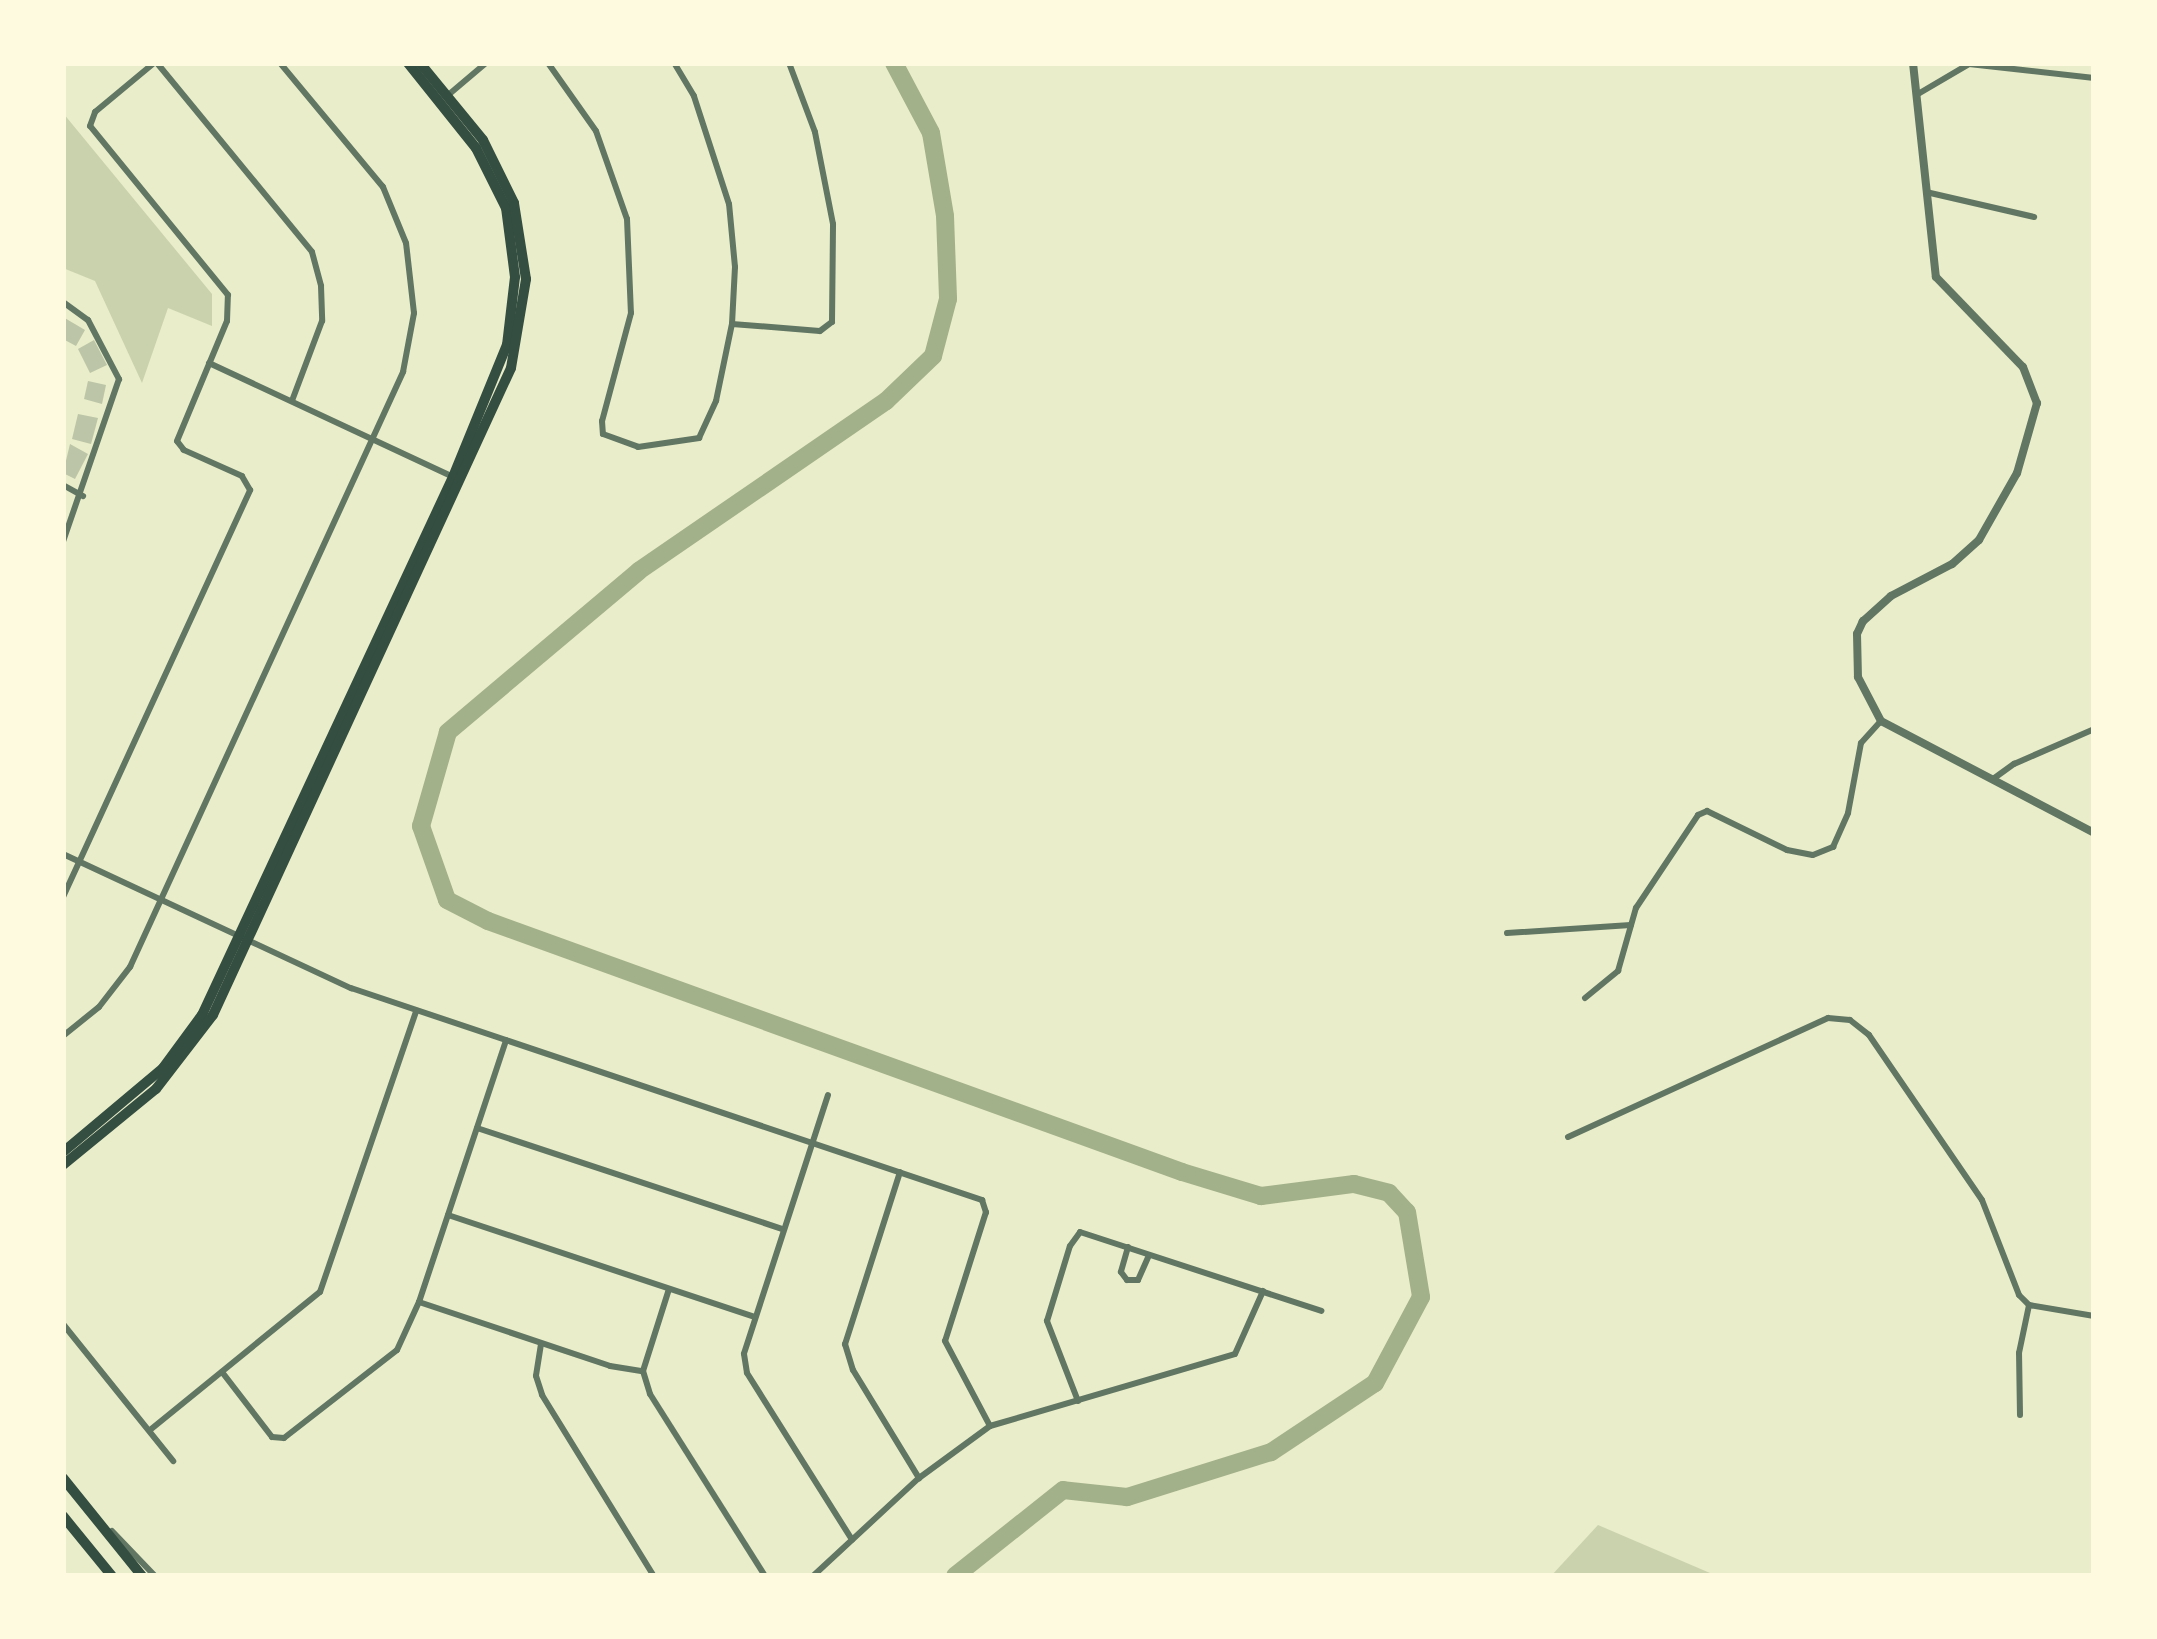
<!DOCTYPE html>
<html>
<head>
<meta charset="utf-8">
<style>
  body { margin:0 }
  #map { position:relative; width:2157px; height:1639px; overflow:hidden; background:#e9edc9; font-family:Poppins,sans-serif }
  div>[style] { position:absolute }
  .green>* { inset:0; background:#cad2ad }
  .river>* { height:18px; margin:-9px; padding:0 9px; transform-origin:9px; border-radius:9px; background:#a3b18a }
  .building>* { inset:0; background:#bcc5a7 }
  .minor>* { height:6px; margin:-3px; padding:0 3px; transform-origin:3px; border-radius:3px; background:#617663 }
  .tertiary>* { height:8px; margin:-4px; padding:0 4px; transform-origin:4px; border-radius:4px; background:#617663 }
  .primary>* { height:10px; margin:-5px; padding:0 5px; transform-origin:5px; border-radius:5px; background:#344e41 }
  span { translate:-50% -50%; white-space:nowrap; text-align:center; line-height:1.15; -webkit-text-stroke:9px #fefae0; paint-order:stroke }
  .frame { position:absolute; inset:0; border:66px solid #fefae0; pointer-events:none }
</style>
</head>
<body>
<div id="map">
  <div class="green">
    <div style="clip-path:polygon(63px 113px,212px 294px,212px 326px,168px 308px,142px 383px,95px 281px,63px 268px)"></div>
    <div style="clip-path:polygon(1598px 1525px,1717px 1576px,1551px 1576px)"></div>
  </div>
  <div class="river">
    <div style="left:894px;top:63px;width:79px;rotate:62.1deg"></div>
    <div style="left:931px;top:133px;width:84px;rotate:80.4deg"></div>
    <div style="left:945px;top:216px;width:83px;rotate:87.9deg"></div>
    <div style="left:948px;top:299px;width:59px;rotate:104.7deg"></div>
    <div style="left:933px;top:356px;width:65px;rotate:136.2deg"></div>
    <div style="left:886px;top:401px;width:300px;rotate:145.5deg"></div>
    <div style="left:639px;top:571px;width:250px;rotate:139.9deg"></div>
    <div style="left:448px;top:732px;width:98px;rotate:106deg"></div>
    <div style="left:421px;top:826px;width:78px;rotate:70.6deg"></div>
    <div style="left:447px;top:900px;width:46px;rotate:27.1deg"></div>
    <div style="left:488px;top:921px;width:738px;rotate:19.88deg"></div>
    <div style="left:1182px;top:1172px;width:83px;rotate:16.9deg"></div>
    <div style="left:1261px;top:1196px;width:94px;rotate:-7.4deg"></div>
    <div style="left:1354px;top:1184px;width:36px;rotate:14deg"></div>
    <div style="left:1389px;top:1193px;width:26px;rotate:47deg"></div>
    <div style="left:1407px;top:1212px;width:86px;rotate:80.6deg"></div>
    <div style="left:1421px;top:1297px;width:98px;rotate:118.1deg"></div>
    <div style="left:1375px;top:1383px;width:125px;rotate:146.4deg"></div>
    <div style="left:1271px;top:1452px;width:151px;rotate:162.6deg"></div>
    <div style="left:1127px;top:1497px;width:64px;rotate:-173.8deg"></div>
    <div style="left:1063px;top:1490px;width:138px;rotate:141.5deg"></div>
  </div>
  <div class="building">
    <div style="clip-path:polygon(63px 317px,85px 330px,76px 346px,63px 339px)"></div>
    <div style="clip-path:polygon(94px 340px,107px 365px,90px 373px,78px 349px)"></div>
    <div style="clip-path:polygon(88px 381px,106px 385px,102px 404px,84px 399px)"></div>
    <div style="clip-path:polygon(78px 414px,98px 418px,91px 444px,72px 439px)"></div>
    <div style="clip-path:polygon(70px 444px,88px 454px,75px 479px,63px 473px)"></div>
  </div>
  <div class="minor">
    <div style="left:157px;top:63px;width:244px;rotate:50.6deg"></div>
    <div style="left:312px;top:252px;width:35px;rotate:75deg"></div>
    <div style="left:321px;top:286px;width:35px;rotate:88deg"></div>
    <div style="left:322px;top:321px;width:85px;rotate:110.6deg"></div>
    <div style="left:548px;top:63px;width:83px;rotate:54.8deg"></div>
    <div style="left:596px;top:131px;width:93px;rotate:70.6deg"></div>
    <div style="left:627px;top:219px;width:94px;rotate:87.6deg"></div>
    <div style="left:631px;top:313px;width:112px;rotate:105deg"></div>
    <div style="left:602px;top:421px;width:13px;rotate:86deg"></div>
    <div style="left:603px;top:434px;width:37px;rotate:20deg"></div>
    <div style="left:638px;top:447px;width:62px;rotate:-8.4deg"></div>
    <div style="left:699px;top:438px;width:41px;rotate:-65.3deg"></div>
    <div style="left:716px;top:401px;width:79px;rotate:-78.3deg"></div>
    <div style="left:732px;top:324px;width:57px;rotate:-87deg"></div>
    <div style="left:735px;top:267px;width:63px;rotate:-95.4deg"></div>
    <div style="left:729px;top:204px;width:114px;rotate:-108deg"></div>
    <div style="left:694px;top:96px;width:39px;rotate:-121deg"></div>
    <div style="left:1918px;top:94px;width:59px;rotate:-30.5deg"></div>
    <div style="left:1969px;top:64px;width:126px;rotate:6.4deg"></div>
    <div style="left:447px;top:96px;width:51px;rotate:-40.2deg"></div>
    <div style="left:1926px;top:192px;width:111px;rotate:13deg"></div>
    <div style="left:63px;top:302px;width:31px;rotate:36deg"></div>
    <div style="left:88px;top:320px;width:67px;rotate:62.3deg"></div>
    <div style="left:119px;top:379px;width:172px;rotate:109deg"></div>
    <div style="left:732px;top:324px;width:88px;rotate:4.5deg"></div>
    <div style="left:820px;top:331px;width:15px;rotate:-37deg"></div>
    <div style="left:832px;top:322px;width:98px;rotate:-89.4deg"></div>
    <div style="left:833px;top:224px;width:94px;rotate:-101.1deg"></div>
    <div style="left:815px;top:132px;width:74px;rotate:-110.6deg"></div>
    <div style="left:209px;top:363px;width:269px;rotate:25deg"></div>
    <div style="left:63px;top:485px;width:23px;rotate:29deg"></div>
    <div style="left:1993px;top:779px;width:26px;rotate:-36deg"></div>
    <div style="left:2014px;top:764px;width:87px;rotate:-23.6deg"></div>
    <div style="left:63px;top:854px;width:318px;rotate:25deg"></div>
    <div style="left:351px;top:988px;width:666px;rotate:18.57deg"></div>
    <div style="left:982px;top:1200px;width:13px;rotate:72deg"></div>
    <div style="left:986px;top:1212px;width:135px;rotate:107.6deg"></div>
    <div style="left:945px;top:1341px;width:96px;rotate:62.1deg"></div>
    <div style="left:63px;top:897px;width:448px;rotate:-65.3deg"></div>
    <div style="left:250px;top:490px;width:16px;rotate:-120deg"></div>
    <div style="left:242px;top:476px;width:64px;rotate:-155.9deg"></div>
    <div style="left:184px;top:450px;width:11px;rotate:-128deg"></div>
    <div style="left:177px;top:441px;width:130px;rotate:-67.4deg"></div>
    <div style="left:227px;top:321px;width:26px;rotate:-88deg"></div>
    <div style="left:228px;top:295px;width:218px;rotate:-129.2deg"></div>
    <div style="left:90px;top:126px;width:15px;rotate:-70deg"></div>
    <div style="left:95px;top:112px;width:77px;rotate:-39.7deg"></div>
    <div style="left:1507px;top:933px;width:124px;rotate:-3.7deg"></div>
    <div style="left:1585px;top:998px;width:43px;rotate:-39.3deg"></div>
    <div style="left:1618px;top:971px;width:66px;rotate:-74.1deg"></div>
    <div style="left:1636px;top:908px;width:112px;rotate:-56.3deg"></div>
    <div style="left:1698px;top:815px;width:10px;rotate:-24deg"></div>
    <div style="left:1707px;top:811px;width:89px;rotate:26deg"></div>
    <div style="left:1787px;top:850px;width:26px;rotate:11deg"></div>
    <div style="left:1813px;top:855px;width:22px;rotate:-22deg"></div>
    <div style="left:1833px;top:847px;width:37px;rotate:-66deg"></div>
    <div style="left:1848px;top:813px;width:71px;rotate:-79.5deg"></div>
    <div style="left:1861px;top:743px;width:30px;rotate:-48deg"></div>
    <div style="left:63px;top:1036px;width:46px;rotate:-38.9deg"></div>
    <div style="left:99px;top:1007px;width:51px;rotate:-52.2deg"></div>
    <div style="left:130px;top:967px;width:655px;rotate:-65.35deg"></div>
    <div style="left:403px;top:372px;width:60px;rotate:-79.4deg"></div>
    <div style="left:414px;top:313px;width:70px;rotate:-96.5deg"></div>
    <div style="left:406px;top:243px;width:61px;rotate:-112.3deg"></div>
    <div style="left:383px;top:187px;width:161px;rotate:-129.7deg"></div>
    <div style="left:828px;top:1095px;width:272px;rotate:108deg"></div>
    <div style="left:744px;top:1354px;width:19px;rotate:81deg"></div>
    <div style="left:747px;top:1373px;width:197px;rotate:57.8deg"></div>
    <div style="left:477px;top:1128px;width:321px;rotate:18.3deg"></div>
    <div style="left:1568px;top:1137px;width:286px;rotate:-24.6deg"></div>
    <div style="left:1828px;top:1018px;width:22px;rotate:5deg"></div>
    <div style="left:1850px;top:1020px;width:24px;rotate:38deg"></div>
    <div style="left:1869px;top:1035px;width:200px;rotate:55.6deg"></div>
    <div style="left:1982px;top:1200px;width:102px;rotate:68.7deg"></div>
    <div style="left:2019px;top:1295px;width:14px;rotate:45deg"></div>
    <div style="left:2029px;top:1305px;width:66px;rotate:9.6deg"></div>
    <div style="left:900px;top:1172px;width:181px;rotate:107.7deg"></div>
    <div style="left:845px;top:1344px;width:27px;rotate:73deg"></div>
    <div style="left:853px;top:1370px;width:127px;rotate:58.6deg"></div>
    <div style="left:448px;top:1215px;width:323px;rotate:18.4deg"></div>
    <div style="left:1128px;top:1247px;width:26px;rotate:106deg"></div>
    <div style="left:1121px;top:1272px;width:10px;rotate:53deg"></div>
    <div style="left:1127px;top:1280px;width:11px"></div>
    <div style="left:1138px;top:1280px;width:27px;rotate:-66deg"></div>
    <div style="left:669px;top:1289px;width:86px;rotate:107.6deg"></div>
    <div style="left:643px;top:1371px;width:24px;rotate:73deg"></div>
    <div style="left:650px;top:1394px;width:215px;rotate:57.7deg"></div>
    <div style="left:419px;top:1302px;width:201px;rotate:18.5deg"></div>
    <div style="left:610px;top:1366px;width:33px;rotate:9deg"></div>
    <div style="left:63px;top:1324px;width:176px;rotate:51.2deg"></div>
    <div style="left:541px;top:1344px;width:32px;rotate:99deg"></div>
    <div style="left:536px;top:1376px;width:20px;rotate:72deg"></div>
    <div style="left:542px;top:1395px;width:213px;rotate:58.3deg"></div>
    <div style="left:222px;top:1372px;width:82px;rotate:52.4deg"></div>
    <div style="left:272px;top:1437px;width:12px;rotate:5deg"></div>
    <div style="left:284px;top:1438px;width:143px;rotate:-37.9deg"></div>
    <div style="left:397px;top:1350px;width:53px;rotate:-65.4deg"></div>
    <div style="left:419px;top:1302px;width:276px;rotate:-71.6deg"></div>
    <div style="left:1078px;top:1401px;width:86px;rotate:-111.2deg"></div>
    <div style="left:1047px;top:1321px;width:78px;rotate:-73deg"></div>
    <div style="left:1070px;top:1246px;width:17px;rotate:-54deg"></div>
    <div style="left:1080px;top:1232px;width:254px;rotate:18.1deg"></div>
    <div style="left:2020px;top:1415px;width:62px;rotate:-90.9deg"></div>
    <div style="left:2019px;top:1353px;width:49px;rotate:-78.2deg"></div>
    <div style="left:150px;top:1430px;width:219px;rotate:-39.1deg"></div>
    <div style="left:320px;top:1292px;width:297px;rotate:-71.1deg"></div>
    <div style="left:112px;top:1531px;width:62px;rotate:46.3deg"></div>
    <div style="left:813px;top:1576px;width:144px;rotate:-42.8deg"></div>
    <div style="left:919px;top:1478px;width:88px;rotate:-36.2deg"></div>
    <div style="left:990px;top:1426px;width:255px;rotate:-16.4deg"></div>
    <div style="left:1235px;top:1354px;width:69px;rotate:-66deg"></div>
  </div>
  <div class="tertiary">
    <div style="left:1913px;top:63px;width:215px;rotate:83.9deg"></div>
    <div style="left:1936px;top:277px;width:125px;rotate:46deg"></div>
    <div style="left:2023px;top:367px;width:39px;rotate:69deg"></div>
    <div style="left:2037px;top:403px;width:73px;rotate:105.9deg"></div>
    <div style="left:2017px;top:473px;width:77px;rotate:119.6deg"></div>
    <div style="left:1979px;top:540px;width:36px;rotate:138deg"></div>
    <div style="left:1952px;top:564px;width:69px;rotate:152.3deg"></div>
    <div style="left:1891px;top:596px;width:38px;rotate:138deg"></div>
    <div style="left:1863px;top:621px;width:14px;rotate:115deg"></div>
    <div style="left:1857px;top:634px;width:43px;rotate:88.7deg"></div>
    <div style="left:1858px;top:677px;width:50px;rotate:62.4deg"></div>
    <div style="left:1881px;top:721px;width:241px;rotate:27.7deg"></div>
  </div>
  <div class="primary">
    <div style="left:63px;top:1152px;width:131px;rotate:-40deg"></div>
    <div style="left:163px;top:1068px;width:66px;rotate:-53.7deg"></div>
    <div style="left:202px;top:1015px;width:594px;rotate:-64.99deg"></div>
    <div style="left:453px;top:477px;width:143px;rotate:-67.8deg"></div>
    <div style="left:507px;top:345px;width:68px;rotate:-83.3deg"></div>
    <div style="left:515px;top:277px;width:70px;rotate:-97.4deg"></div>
    <div style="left:506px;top:208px;width:67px;rotate:-116.6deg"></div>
    <div style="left:476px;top:148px;width:109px;rotate:-128.7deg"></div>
    <div style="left:63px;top:1165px;width:120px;rotate:-39.3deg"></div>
    <div style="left:156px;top:1089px;width:93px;rotate:-52.4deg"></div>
    <div style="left:213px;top:1015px;width:712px;rotate:-65.27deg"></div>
    <div style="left:511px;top:368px;width:90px;rotate:-80.4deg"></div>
    <div style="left:526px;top:279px;width:77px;rotate:-99deg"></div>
    <div style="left:514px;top:203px;width:70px;rotate:-116.2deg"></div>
    <div style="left:483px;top:140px;width:99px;rotate:-129.3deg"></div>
    <div style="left:63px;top:1478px;width:126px;rotate:51.1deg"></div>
    <div style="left:63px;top:1516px;width:77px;rotate:50.8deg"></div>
  </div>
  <div class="frame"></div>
</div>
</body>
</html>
